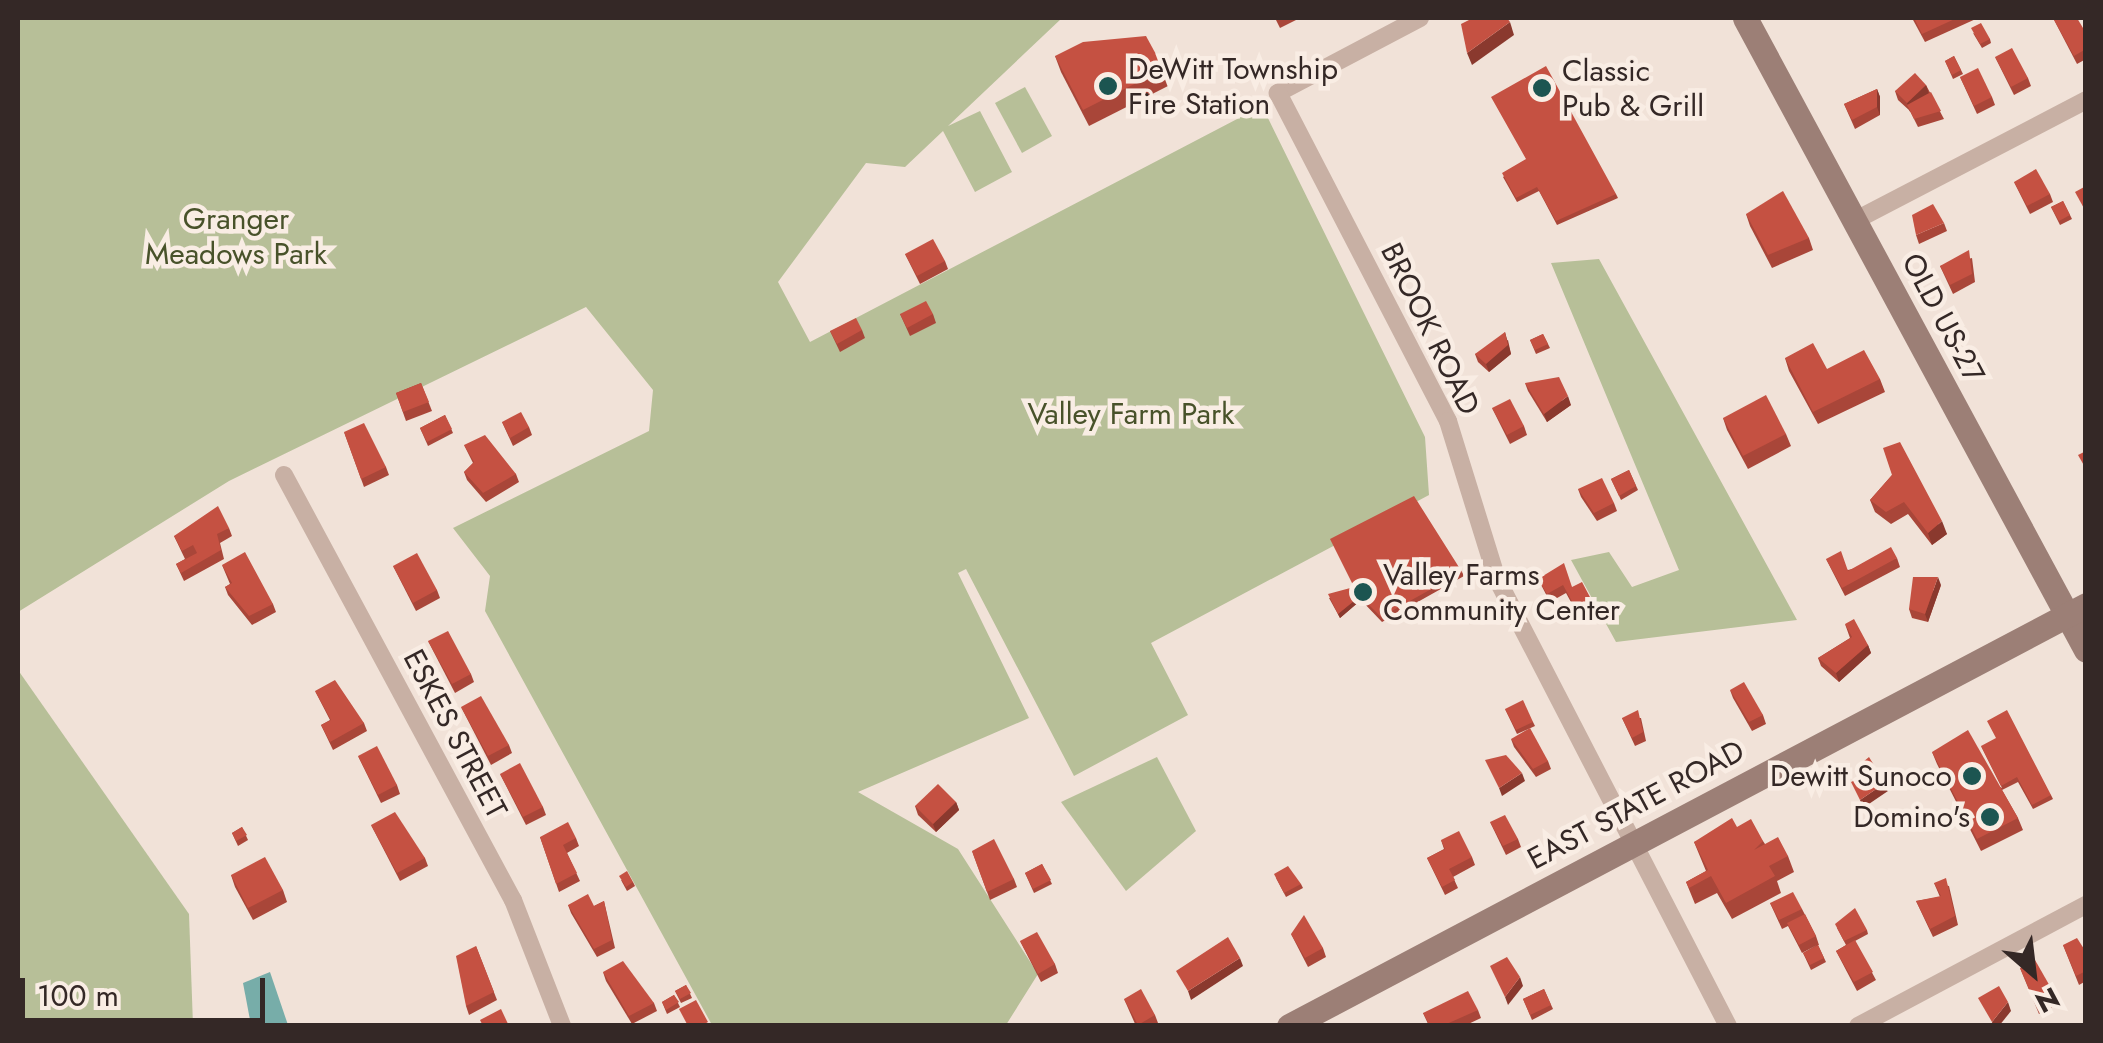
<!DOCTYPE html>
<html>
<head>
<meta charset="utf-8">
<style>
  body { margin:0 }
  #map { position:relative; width:2103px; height:1043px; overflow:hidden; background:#f1e2d8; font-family:Jost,sans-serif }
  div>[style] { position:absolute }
  .green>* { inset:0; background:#b7bf98 }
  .water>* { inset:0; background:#77ada9 }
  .street>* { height:18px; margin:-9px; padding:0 9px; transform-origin:9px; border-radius:9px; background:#c8b0a4 }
  .secondary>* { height:25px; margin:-12.5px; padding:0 12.5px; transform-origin:12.5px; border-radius:12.5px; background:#9c7f76 }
  .wall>* { inset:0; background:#a94639 }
  .shaded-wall>* { inset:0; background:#8a392e }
  .building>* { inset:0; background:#c55142 }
  .dots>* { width:28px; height:28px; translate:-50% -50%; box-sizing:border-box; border:5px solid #f9ede4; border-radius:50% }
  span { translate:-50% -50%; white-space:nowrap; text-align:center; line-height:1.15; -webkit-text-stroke:9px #f9ede4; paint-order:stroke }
  .poi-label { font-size:30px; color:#342826 }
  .left { translate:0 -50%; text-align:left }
  .right { translate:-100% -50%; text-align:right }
  .park-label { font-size:30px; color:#48522a }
  .street-label { font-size:30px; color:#342826 }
  .frame { position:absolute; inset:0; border:20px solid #342826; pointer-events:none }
  .north { position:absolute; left:1983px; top:923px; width:100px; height:100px; -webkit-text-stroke:8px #f9ede4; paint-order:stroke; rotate:152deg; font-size:28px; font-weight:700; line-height:40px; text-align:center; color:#342826 }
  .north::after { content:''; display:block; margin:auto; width:35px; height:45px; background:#342826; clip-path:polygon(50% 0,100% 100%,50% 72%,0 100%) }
  .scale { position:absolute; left:20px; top:978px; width:245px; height:45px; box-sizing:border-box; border:5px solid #342826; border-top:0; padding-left:12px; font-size:30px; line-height:35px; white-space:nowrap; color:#342826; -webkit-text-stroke:8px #f9ede4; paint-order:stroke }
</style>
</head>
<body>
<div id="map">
  <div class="green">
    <div style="clip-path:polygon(18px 18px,1062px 18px,948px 126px,980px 111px,1012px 172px,975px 192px,943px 131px,905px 167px,866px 163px,778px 282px,810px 342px,1262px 106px,1425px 437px,1429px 495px,1151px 643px,1188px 715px,1074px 776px,966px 569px,958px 573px,1029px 718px,858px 792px,958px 849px,1038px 974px,1006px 1025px,712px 1025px,485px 611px,490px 576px,453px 528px,649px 431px,653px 390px,586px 307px,229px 481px,18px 612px)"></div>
    <div style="clip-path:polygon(1025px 87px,1052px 136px,1022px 153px,995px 103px)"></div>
    <div style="clip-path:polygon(1599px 259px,1797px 620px,1616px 642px,1571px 560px,1609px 552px,1632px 587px,1679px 570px,1551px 263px)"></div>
    <div style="clip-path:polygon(18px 670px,189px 914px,193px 1025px,18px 1025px)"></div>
    <div style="clip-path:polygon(1157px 757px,1196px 831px,1126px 891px,1061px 802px)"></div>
  </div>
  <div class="water">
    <div style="clip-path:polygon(270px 972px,288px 1025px,251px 1025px,243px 983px)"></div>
  </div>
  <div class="street">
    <div style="left:1420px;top:18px;width:161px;rotate:152.2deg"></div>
    <div style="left:1278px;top:93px;width:369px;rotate:62.6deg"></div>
    <div style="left:1448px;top:421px;width:165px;rotate:72.8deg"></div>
    <div style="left:1497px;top:579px;width:503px;rotate:62.67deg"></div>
    <div style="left:1854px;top:221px;width:262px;rotate:-27.5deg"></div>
    <div style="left:284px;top:475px;width:483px;rotate:61.7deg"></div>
    <div style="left:513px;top:900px;width:135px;rotate:68.7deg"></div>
    <div style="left:1858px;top:1026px;width:258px;rotate:-28deg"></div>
  </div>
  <div class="secondary">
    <div style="left:1745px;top:18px;width:718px;rotate:61.65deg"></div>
    <div style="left:1289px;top:1026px;width:901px;rotate:-27.84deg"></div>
  </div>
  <div class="wall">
    <div style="clip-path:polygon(1275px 18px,1300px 18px,1280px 28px)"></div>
    <div style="clip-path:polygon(1912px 18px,1978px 18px,1925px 42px)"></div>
    <div style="clip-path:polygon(2053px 18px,2086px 33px,2086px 59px,2077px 64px)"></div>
    <div style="clip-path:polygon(1973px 33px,1990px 39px,1991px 43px,1982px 48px)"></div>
    <div style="clip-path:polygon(1055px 56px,1164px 69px,1170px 85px,1089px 126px,1061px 72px)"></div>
    <div style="clip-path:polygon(1954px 56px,1963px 74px,1953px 79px,1945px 61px)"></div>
    <div style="clip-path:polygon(1995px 57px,2028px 78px,2031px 86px,2014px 95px)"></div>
    <div style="clip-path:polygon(1960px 77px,1992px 97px,1995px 105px,1977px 114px)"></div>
    <div style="clip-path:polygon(1926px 85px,1944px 119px,1918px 127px,1910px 111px,1898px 100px,1895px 91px)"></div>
    <div style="clip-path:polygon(1877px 89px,1880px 97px,1880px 115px,1855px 129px,1844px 104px)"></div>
    <div style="clip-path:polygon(1525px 160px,1616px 194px,1618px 198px,1557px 225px,1539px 191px,1517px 202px,1503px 177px)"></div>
    <div style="clip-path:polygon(2014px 182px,2050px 194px,2053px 202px,2030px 214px)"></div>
    <div style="clip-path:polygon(2063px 201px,2072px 219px,2060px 225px,2051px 207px)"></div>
    <div style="clip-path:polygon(1746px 214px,1809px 238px,1813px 250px,1772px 268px,1750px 226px)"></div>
    <div style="clip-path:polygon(1944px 223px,1947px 231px,1919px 244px,1916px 235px)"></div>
    <div style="clip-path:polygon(905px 254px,945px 261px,948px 269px,920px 284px)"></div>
    <div style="clip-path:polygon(1972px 258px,1975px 282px,1953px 294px,1940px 266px)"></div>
    <div style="clip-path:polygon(900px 314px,933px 314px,936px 323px,910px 336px)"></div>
    <div style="clip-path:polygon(862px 330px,865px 338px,840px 352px,830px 331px)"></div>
    <div style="clip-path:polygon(1543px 334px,1550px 348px,1536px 354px,1530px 340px)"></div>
    <div style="clip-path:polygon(1508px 340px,1511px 354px,1489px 372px,1478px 362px,1475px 354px)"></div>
    <div style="clip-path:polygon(1785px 358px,1827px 369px,1880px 379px,1885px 392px,1818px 424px,1789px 371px)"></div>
    <div style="clip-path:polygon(421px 383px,432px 411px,406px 421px,396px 393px)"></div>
    <div style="clip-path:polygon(1525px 383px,1571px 405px,1547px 422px,1528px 391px)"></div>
    <div style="clip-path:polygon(1492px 408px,1524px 426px,1527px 435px,1510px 444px)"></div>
    <div style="clip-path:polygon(445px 415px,453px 433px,428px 446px,420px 428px)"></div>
    <div style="clip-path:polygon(1723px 418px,1786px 434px,1791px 446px,1748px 469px,1727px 430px)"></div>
    <div style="clip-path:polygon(502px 422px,529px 427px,532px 435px,513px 446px)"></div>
    <div style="clip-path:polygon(344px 432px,386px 467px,389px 475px,364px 487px)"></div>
    <div style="clip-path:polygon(464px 445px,516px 474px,519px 482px,486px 502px,467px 480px,464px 472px,473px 463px)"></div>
    <div style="clip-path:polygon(1629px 470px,1638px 490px,1621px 500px,1611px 479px)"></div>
    <div style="clip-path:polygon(1892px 475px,1947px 534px,1932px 545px,1908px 514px,1891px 524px,1875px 512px,1870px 500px)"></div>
    <div style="clip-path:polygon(1578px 489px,1614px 503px,1617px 511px,1597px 521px,1581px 497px)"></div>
    <div style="clip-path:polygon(229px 528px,232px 536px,220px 543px,224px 559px,184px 581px,176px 564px,185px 559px,174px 536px)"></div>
    <div style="clip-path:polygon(1897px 558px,1900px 567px,1845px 596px,1826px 559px,1848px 570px)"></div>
    <div style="clip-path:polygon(222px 565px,273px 604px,276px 612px,252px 625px,228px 595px,225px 587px,230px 584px)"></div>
    <div style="clip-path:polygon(393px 566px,437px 590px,440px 598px,416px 611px)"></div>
    <div style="clip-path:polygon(1462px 572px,1464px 576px,1382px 622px,1361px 600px,1340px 618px,1329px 598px)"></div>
    <div style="clip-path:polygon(1538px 579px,1572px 587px,1591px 599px,1594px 607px,1578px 615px,1566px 593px,1550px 602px)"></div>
    <div style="clip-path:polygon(1941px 585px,1928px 622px,1912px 618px,1909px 609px)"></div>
    <div style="clip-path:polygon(1845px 624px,1868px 645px,1871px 653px,1839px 682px,1821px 666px,1818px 658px,1850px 638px)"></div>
    <div style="clip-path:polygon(428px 641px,471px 674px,474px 682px,455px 693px)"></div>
    <div style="clip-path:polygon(1730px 690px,1763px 715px,1766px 724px,1752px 731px,1733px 698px)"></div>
    <div style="clip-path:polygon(315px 691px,364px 723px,367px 731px,333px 750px,321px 725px,330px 720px)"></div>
    <div style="clip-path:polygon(461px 707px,509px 745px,512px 753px,491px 765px)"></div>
    <div style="clip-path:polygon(1505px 709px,1533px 722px,1535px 726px,1517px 734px)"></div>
    <div style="clip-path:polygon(1622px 718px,1641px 718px,1646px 741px,1635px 746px)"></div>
    <div style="clip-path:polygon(1511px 739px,1548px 761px,1551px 769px,1536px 777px,1514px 747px)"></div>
    <div style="clip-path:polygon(1981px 746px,2051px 795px,2053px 799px,2033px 809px,2018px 782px,2002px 790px,2018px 818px,2023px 830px,1981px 851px,1937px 764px,1932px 752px,2002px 788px)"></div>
    <div style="clip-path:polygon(358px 756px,397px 785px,400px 794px,381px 803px)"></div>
    <div style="clip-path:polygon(500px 774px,543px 807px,546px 815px,526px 825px)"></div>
    <div style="clip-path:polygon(956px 802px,959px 810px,936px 832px,918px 815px,915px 806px)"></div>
    <div style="clip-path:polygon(1490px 822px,1518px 839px,1521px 847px,1506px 855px)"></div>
    <div style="clip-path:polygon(371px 825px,425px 858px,428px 866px,400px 881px)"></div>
    <div style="clip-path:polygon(242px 827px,248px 840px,238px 846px,232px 833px)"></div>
    <div style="clip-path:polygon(1737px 827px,1763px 841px,1765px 844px,1788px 856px,1794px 872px,1777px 881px,1781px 893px,1732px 919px,1717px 893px,1695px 904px,1686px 882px,1706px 871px,1694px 842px)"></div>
    <div style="clip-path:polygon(540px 837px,576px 838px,579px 846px,567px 853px,580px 881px,559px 892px)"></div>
    <div style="clip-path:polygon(1441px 840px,1472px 857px,1475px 865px,1453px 877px,1458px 888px,1445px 895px,1427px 858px,1444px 849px)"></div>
    <div style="clip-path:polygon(972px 851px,1014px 879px,1017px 887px,990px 900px)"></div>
    <div style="clip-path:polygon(1042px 864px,1052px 884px,1034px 893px,1025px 873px)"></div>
    <div style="clip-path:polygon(231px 875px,283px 890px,287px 902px,253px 920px,235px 887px)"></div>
    <div style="clip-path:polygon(1276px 878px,1301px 884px,1303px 888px,1286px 897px)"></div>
    <div style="clip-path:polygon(621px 880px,633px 882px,635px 886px,627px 891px)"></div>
    <div style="clip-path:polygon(1934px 883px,1949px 886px,1958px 925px,1933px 937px,1916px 901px,1940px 897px)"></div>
    <div style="clip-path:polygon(604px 901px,615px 948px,597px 957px,571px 913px,568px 905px,594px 906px)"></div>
    <div style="clip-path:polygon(1770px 903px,1802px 909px,1816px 936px,1819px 945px,1818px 945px,1826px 962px,1811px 970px,1803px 953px,1817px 945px,1802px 953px,1788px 926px,1782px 929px)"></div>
    <div style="clip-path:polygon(1837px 928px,1867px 930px,1868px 934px,1855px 941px,1876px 980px,1857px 991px,1836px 951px,1846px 945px)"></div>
    <div style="clip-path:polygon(1291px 934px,1323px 948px,1326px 957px,1308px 967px)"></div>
    <div style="clip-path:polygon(1020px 941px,1055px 964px,1058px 973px,1041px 982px)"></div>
    <div style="clip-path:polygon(2063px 945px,2086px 952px,2086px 981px,2079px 985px)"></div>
    <div style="clip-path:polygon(476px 946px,497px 1000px,469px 1015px,466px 1006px)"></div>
    <div style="clip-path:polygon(2020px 968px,2055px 995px,2058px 1004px,2039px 1014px)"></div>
    <div style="clip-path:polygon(603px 972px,654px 1003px,657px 1011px,632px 1024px,606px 981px)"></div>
    <div style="clip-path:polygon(686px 985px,692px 998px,681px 1003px,675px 991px)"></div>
    <div style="clip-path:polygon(1544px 989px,1553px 1009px,1532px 1020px,1523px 999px)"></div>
    <div style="clip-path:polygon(674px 995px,680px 1007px,667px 1014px,662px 1002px)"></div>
    <div style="clip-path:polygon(1124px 999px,1155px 1015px,1158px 1023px,1154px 1026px,1136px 1026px)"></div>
    <div style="clip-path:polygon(1478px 1010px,1481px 1018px,1464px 1026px,1429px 1026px,1423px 1013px)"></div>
  </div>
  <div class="shaded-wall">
    <div style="clip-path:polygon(1510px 22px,1514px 35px,1472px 65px,1467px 53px)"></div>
    <div style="clip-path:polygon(1926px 85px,1929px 94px,1910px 112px,1907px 103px)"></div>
    <div style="clip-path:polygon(1877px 89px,1880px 97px,1880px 115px,1877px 107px)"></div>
    <div style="clip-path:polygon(1505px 332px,1511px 354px,1489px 372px,1486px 364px)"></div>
    <div style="clip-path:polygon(1568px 396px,1571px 405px,1547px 422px,1544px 414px)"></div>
    <div style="clip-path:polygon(1942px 521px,1947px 534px,1932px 545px,1928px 533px)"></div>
    <div style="clip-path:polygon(1938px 577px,1941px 585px,1928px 622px,1925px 614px)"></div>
    <div style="clip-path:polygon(1360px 596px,1361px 600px,1340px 618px,1338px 614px)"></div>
    <div style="clip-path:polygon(1868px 645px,1871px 653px,1839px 682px,1836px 673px)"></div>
    <div style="clip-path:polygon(1522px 773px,1525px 781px,1502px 796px,1499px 788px)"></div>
    <div style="clip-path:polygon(1885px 783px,1888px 791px,1863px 808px,1860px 800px)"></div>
    <div style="clip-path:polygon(956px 802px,959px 810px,936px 832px,933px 824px)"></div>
    <div style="clip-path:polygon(1240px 958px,1243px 966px,1191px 1000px,1188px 991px)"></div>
    <div style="clip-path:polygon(1520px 977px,1523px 986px,1508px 1005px,1505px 997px)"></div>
    <div style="clip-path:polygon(2008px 1002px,2011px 1011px,1999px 1026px,1993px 1026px,1992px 1022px)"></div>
  </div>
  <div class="building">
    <div style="clip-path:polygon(1473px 18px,1507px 18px,1510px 22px,1467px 53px,1461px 24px)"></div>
    <div style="clip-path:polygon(1914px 18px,1957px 18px,1922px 34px)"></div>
    <div style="clip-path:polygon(2053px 18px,2077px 18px,2086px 33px,2086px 49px,2074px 56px)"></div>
    <div style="clip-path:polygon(1981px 23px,1990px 39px,1980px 44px,1971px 28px)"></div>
    <div style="clip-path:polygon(1146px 36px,1164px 69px,1083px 110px,1055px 56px,1083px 42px)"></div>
    <div style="clip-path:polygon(2012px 48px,2028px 78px,2011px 87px,1995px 57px)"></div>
    <div style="clip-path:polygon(1954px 56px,1961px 70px,1952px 75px,1945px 61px)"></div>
    <div style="clip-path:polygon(1546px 66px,1616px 194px,1556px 221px,1537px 187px,1516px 198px,1502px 173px,1526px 159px,1491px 97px)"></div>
    <div style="clip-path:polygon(1978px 68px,1992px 97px,1974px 106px,1960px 77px)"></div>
    <div style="clip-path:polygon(1915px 73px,1926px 85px,1907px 103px,1895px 91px)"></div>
    <div style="clip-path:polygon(1877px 89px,1877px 107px,1852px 120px,1844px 104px)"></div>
    <div style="clip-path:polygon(1931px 92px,1941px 111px,1914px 119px,1907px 105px)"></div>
    <div style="clip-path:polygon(2036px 169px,2050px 194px,2027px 206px,2014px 182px)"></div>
    <div style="clip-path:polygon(2086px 186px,2086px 212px,2075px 192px)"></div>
    <div style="clip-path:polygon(1783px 191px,1809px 238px,1768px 255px,1746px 214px)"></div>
    <div style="clip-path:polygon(2063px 201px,2070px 215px,2059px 221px,2051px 207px)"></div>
    <div style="clip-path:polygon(1933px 204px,1944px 223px,1916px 235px,1912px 215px)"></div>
    <div style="clip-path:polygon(933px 239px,945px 261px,917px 276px,905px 254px)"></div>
    <div style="clip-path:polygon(1969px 250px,1972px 274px,1950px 285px,1940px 266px)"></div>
    <div style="clip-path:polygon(926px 301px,933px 314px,907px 328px,900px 314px)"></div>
    <div style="clip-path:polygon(856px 318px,862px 330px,837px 344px,830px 331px)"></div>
    <div style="clip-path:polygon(1505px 332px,1508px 345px,1486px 364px,1475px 354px)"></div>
    <div style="clip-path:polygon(1543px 334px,1548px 344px,1535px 350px,1530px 340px)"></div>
    <div style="clip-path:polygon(1813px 343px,1827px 369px,1864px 350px,1880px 379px,1813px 412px,1785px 358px)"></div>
    <div style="clip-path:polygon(1559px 377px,1568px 396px,1544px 414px,1525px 383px)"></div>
    <div style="clip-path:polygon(421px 383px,429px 402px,403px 412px,396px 393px)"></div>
    <div style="clip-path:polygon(1766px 395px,1786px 434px,1743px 456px,1723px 418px)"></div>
    <div style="clip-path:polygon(1510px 399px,1524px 426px,1507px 435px,1492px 408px)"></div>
    <div style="clip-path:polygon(521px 412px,529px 427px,510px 438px,502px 422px)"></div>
    <div style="clip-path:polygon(445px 415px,452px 429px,427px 442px,420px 428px)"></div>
    <div style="clip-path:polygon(364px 423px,386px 467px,361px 479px,344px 432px)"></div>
    <div style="clip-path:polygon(485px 435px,516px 474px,483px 493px,464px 472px,474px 462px,464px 445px)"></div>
    <div style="clip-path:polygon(1900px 442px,1942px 521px,1928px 533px,1904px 502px,1886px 512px,1870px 500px,1892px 475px,1883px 448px)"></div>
    <div style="clip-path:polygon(2086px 451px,2086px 469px,2078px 455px)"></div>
    <div style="clip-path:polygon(1629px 470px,1636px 486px,1619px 496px,1611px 479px)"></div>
    <div style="clip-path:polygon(1602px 478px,1614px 503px,1594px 513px,1578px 489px)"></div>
    <div style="clip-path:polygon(1414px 496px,1462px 572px,1381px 617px,1360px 596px,1338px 614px,1328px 594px,1354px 587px,1330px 539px)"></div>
    <div style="clip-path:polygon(218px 506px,229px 528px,217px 534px,221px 550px,181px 573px,176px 564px,197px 553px,193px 545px,182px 551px,174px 536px)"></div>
    <div style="clip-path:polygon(1891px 547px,1897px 558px,1842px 588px,1826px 559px,1841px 551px,1848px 571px)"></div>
    <div style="clip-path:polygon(245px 552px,273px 604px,249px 616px,225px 587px,232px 583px,222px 565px)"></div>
    <div style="clip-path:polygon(417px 553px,437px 590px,413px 603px,393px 566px)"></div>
    <div style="clip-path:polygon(1564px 563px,1572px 587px,1582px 582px,1591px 599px,1575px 607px,1563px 585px,1547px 594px,1538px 579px)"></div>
    <div style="clip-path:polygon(1913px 577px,1938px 577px,1925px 614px,1909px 609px)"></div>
    <div style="clip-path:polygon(1854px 619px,1868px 645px,1836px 673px,1818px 658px,1852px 637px,1845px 624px)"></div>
    <div style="clip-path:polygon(448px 631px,471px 674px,452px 684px,428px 641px)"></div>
    <div style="clip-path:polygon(335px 680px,364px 723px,330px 742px,321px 725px,331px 720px,315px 691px)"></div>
    <div style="clip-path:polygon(1744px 682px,1763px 715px,1749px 722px,1730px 690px)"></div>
    <div style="clip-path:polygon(481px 696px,509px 745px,488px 756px,461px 707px)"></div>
    <div style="clip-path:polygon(1523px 700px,1533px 722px,1516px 730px,1505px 709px)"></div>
    <div style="clip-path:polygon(1638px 710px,1643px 732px,1632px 738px,1622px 718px)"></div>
    <div style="clip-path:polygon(2007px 710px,2051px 795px,2032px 805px,2017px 777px,2001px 786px,1981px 746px,1996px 738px,1987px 721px)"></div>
    <div style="clip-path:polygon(1530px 728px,1548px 761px,1533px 769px,1511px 739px)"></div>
    <div style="clip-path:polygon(1968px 730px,2018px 818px,1977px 839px,1932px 752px)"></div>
    <div style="clip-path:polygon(377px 746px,397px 785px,378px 795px,358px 756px)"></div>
    <div style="clip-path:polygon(1506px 755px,1522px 773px,1499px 788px,1485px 760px)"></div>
    <div style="clip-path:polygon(1869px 757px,1885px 783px,1860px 800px,1851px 782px,1862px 777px,1857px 767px)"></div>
    <div style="clip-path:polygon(520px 763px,543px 807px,523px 817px,500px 774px)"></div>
    <div style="clip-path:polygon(938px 784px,956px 802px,933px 824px,915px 806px)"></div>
    <div style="clip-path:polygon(395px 812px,425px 858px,397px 873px,371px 825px)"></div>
    <div style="clip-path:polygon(1505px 815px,1518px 839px,1503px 846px,1490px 822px)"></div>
    <div style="clip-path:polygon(1732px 818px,1737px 827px,1751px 819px,1763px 841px,1754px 850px,1778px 837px,1788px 856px,1769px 866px,1775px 876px,1726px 903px,1711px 876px,1689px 888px,1686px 882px,1708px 870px,1694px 842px)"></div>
    <div style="clip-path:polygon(568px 822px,576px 838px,563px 845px,577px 873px,556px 884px,540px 837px)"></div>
    <div style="clip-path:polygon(242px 827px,247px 835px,236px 841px,232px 833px)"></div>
    <div style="clip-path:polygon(1459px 831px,1472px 857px,1449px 869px,1455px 880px,1442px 887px,1427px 858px,1445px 849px,1441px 840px)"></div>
    <div style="clip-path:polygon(994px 839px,1014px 879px,987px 892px,972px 851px)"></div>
    <div style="clip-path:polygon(265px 857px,283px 890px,248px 908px,231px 875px)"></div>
    <div style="clip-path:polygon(1042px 864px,1051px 880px,1033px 889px,1025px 873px)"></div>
    <div style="clip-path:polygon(1288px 866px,1301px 884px,1284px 893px,1274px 874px)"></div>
    <div style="clip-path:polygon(627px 871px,633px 882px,626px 887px,619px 876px)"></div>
    <div style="clip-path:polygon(1946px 878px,1955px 916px,1930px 929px,1916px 901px,1941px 896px,1934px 883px)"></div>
    <div style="clip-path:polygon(1793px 892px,1802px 909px,1779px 920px,1770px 903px)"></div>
    <div style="clip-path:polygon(588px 894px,594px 906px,604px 901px,612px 940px,594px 949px,568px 905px)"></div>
    <div style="clip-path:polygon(1855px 908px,1867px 930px,1844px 941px,1835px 924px)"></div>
    <div style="clip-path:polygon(1805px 914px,1816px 936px,1799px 945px,1787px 923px)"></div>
    <div style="clip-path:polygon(1304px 915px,1323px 948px,1305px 958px,1291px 934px)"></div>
    <div style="clip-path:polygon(1037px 932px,1055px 964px,1038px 974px,1020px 941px)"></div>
    <div style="clip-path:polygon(1228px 937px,1240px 958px,1188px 991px,1176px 971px)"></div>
    <div style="clip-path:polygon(2077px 938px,2086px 952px,2086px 971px,2076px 976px,2063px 945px)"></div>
    <div style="clip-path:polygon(1855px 940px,1873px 972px,1854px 982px,1836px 951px)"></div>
    <div style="clip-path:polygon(1818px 945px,1824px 958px,1810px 965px,1803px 953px)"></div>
    <div style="clip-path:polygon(476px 946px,494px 992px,466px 1006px,456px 956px)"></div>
    <div style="clip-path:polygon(1507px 957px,1520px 977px,1505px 997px,1490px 966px)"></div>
    <div style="clip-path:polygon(2035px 960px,2055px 995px,2036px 1005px,2020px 968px)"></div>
    <div style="clip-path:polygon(623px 961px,654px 1003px,629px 1016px,603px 972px)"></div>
    <div style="clip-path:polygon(686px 985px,691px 993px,680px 999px,675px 991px)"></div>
    <div style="clip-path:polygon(1999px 986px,2008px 1002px,1992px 1022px,1978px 998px)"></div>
    <div style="clip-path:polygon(1141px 989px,1155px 1015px,1138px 1025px,1124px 999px)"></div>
    <div style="clip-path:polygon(1544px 989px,1551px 1005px,1530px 1015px,1523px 999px)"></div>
    <div style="clip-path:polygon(1468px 991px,1478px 1010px,1442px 1026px,1430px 1026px,1423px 1013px)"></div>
    <div style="clip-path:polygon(674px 995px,679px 1002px,666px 1010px,662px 1002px)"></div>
    <div style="clip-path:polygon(696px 1000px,708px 1022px,701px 1026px,688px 1026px,679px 1009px)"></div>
    <div style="clip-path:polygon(501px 1009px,509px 1026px,483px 1026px,480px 1020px)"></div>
  </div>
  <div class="dots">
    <div style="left:1108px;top:86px;background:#1c5551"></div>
    <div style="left:1542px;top:88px;background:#1c5551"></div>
    <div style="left:1363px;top:592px;background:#1c5551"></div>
    <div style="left:1972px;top:776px;background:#1c5551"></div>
    <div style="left:1990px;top:817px;background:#1c5551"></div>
  </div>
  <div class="poi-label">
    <span class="left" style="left:1128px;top:86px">DeWitt Township<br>Fire Station</span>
    <span class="left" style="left:1562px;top:88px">Classic<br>Pub &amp; Grill</span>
    <span class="left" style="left:1383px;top:592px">Valley Farms<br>Community Center</span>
    <span class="right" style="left:1952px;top:776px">Dewitt Sunoco</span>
    <span class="right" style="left:1970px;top:817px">Domino's</span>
  </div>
  <div class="park-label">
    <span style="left:236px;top:236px">Granger<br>Meadows Park</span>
    <span style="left:1131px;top:414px">Valley Farm Park</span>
  </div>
  <div class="street-label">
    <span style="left:1943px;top:318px;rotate:62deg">OLD US-27</span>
    <span style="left:1430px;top:329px;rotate:64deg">BROOK ROAD</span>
    <span style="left:455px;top:734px;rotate:62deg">ESKES STREET</span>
    <span style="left:1636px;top:805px;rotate:-28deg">EAST STATE ROAD</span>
  </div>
  <div class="frame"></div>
  <div class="north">N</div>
  <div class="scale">100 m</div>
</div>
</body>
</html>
